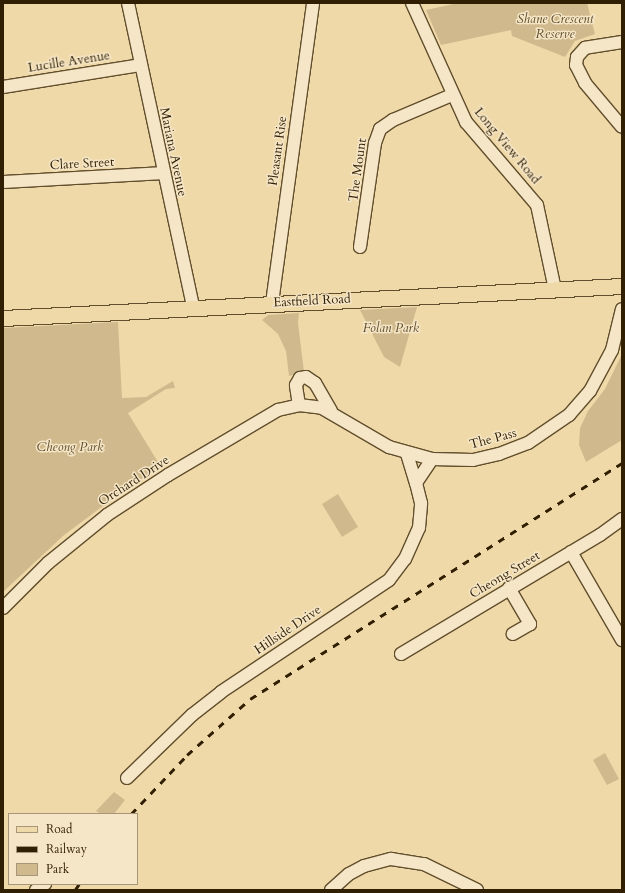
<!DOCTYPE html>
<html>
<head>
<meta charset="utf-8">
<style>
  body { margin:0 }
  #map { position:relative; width:625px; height:893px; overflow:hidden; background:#f0d9a9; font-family:Cardo,serif }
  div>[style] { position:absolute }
  .green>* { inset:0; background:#d0b98d }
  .roads { filter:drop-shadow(1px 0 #614e2c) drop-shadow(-1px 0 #614e2c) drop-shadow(0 1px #614e2c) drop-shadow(0 -1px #614e2c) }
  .minor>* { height:12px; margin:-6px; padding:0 6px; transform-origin:6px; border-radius:6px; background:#f5e6c7 }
  .major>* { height:15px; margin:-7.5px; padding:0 7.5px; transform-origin:7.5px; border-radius:7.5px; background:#f0d9a9 }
  .rail>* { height:2.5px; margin-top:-1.25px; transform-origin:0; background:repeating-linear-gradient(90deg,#311f03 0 7px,transparent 0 14px) }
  span { translate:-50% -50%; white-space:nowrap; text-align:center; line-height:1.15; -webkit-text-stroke:3px #f5e6c7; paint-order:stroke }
  .park-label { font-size:13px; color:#614d2c; font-style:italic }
  .street-label { font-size:13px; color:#311f03 }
  .frame { position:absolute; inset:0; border:4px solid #311f03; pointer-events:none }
  .legend { position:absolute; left:8px; top:813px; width:130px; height:72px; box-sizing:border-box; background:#f5e6c7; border:1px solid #a79679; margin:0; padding:5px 7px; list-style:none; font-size:12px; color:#311f03 }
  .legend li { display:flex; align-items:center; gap:8px; height:20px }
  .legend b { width:20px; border:1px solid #a79679 }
</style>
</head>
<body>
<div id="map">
  <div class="green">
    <div style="clip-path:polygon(458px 3px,587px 3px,595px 34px,575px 41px,565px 57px,512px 36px,511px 30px,441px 45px,426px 10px)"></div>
    <div style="clip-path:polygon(417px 307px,400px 367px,384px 357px,360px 310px)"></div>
    <div style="clip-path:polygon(299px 313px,298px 323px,304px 372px,289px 376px,286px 351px,278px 334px,262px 320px,268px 315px)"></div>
    <div style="clip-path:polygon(118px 322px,122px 398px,146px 397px,173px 381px,175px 388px,166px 389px,128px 413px,161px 467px,124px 490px,63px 536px,3px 592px,3px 328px)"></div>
    <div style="clip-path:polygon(622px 354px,622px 440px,586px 462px,579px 445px,580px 428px,588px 411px,605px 389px)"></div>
    <div style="clip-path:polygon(338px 494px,358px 527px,342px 537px,322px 504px)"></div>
    <div style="clip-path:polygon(605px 753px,619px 779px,607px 785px,593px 760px)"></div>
    <div style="clip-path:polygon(114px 792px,125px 800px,114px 814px,101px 814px,96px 811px)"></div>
  </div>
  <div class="roads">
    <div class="minor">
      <div style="left:128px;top:3px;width:311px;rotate:77.9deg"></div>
      <div style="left:412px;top:3px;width:131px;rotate:65.6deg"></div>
      <div style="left:466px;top:122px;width:109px;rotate:49.5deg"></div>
      <div style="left:537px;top:205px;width:87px;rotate:78deg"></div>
      <div style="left:622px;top:42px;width:37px;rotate:171deg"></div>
      <div style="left:585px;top:48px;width:12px;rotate:132deg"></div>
      <div style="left:577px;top:57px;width:8px;rotate:97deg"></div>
      <div style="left:576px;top:65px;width:20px;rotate:63deg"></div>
      <div style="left:585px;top:83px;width:57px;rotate:49.9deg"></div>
      <div style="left:3px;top:87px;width:139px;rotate:-9.1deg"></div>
      <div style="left:3px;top:182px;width:160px;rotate:-3.2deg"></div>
      <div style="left:360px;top:247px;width:105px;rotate:-81.8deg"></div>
      <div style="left:375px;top:143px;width:15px;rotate:-70deg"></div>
      <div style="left:380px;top:129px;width:16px;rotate:-35deg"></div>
      <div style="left:393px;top:120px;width:64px;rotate:-23deg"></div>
      <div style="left:272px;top:303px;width:303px;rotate:-82.2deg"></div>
      <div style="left:299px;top:405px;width:20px;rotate:-99deg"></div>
      <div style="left:296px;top:385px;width:8px;rotate:-60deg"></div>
      <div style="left:300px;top:378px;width:6px;rotate:-9deg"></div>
      <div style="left:306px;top:377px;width:11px;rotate:34deg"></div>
      <div style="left:315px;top:383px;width:32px;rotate:60deg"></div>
      <div style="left:407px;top:454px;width:30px;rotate:73deg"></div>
      <div style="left:571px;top:552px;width:102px;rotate:59.9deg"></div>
      <div style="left:509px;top:588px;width:42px;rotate:59.7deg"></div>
      <div style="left:530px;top:624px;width:20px;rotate:150deg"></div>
      <div style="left:3px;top:608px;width:64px;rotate:-45deg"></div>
      <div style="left:48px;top:563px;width:76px;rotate:-39.1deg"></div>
      <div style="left:107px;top:515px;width:73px;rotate:-33.3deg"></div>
      <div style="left:168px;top:475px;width:128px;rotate:-30.6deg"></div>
      <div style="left:278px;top:410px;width:22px;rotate:-13deg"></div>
      <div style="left:299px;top:405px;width:23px;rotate:7deg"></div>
      <div style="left:322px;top:408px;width:78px;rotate:30.2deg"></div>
      <div style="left:389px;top:447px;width:45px;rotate:15.6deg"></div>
      <div style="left:432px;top:459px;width:41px;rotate:1.4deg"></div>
      <div style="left:473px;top:460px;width:27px;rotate:-13deg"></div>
      <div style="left:499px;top:454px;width:31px;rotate:-21deg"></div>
      <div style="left:528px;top:443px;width:50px;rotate:-34.3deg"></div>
      <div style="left:569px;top:415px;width:32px;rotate:-49deg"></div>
      <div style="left:590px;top:391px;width:47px;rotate:-61.8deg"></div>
      <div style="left:612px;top:350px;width:42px;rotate:-76.3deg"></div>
      <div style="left:401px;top:654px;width:232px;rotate:-30.9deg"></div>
      <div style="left:600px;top:535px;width:27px;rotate:-36deg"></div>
      <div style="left:127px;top:778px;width:91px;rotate:-44.1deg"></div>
      <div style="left:192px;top:715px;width:37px;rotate:-38deg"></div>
      <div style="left:221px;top:692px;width:202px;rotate:-33.7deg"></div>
      <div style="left:389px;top:580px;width:26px;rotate:-53deg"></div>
      <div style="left:405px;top:559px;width:34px;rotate:-66deg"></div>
      <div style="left:419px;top:528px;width:25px;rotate:-85deg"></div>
      <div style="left:421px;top:503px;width:21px;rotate:-104deg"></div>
      <div style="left:416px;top:483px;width:29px;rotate:-56deg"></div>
      <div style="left:36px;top:890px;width:11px;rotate:-34deg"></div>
      <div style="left:331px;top:890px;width:24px;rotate:-42deg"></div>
      <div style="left:349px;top:874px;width:17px;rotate:-28deg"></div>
      <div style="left:364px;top:866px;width:28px;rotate:-15deg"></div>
      <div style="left:391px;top:859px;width:33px;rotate:9deg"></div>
      <div style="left:424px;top:864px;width:59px;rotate:26.1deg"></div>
    </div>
    <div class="major">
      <div style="left:3px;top:318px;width:620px;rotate:-2.96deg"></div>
    </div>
  </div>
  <div class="rail">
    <div style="left:131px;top:814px;width:81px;rotate:-46.5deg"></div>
    <div style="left:187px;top:755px;width:84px;rotate:-41.6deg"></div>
    <div style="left:250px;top:699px;width:441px;rotate:-32.4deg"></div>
    <div style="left:75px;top:890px;width:7px;rotate:-56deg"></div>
  </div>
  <div class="park-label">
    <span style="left:555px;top:27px">Shane Crescent<br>Reserve</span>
    <span style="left:391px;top:328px">Folan Park</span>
    <span style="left:70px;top:447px">Cheong Park</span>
  </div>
  <div class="street-label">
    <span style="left:69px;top:62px;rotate:-9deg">Lucille Avenue</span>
    <span style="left:507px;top:146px;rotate:50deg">Long View Road</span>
    <span style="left:278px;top:151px;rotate:-82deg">Pleasant Rise</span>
    <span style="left:173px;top:152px;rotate:78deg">Mariana Avenue</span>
    <span style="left:82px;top:164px;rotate:-3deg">Clare Street</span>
    <span style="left:358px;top:170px;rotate:-82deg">The Mount</span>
    <span style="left:312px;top:301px;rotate:-3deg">Eastfield Road</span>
    <span style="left:493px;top:439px;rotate:-15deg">The Pass</span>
    <span style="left:134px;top:481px;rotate:-33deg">Orchard Drive</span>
    <span style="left:505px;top:575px;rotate:-31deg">Cheong Street</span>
    <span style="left:288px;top:630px;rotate:-34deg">Hillside Drive</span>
  </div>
  <div class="frame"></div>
  <ul class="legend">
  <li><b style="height:5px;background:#f0d9a9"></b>Road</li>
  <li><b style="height:5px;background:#311f03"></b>Railway</li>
  <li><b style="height:11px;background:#d0b98d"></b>Park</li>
  </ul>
</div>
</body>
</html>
